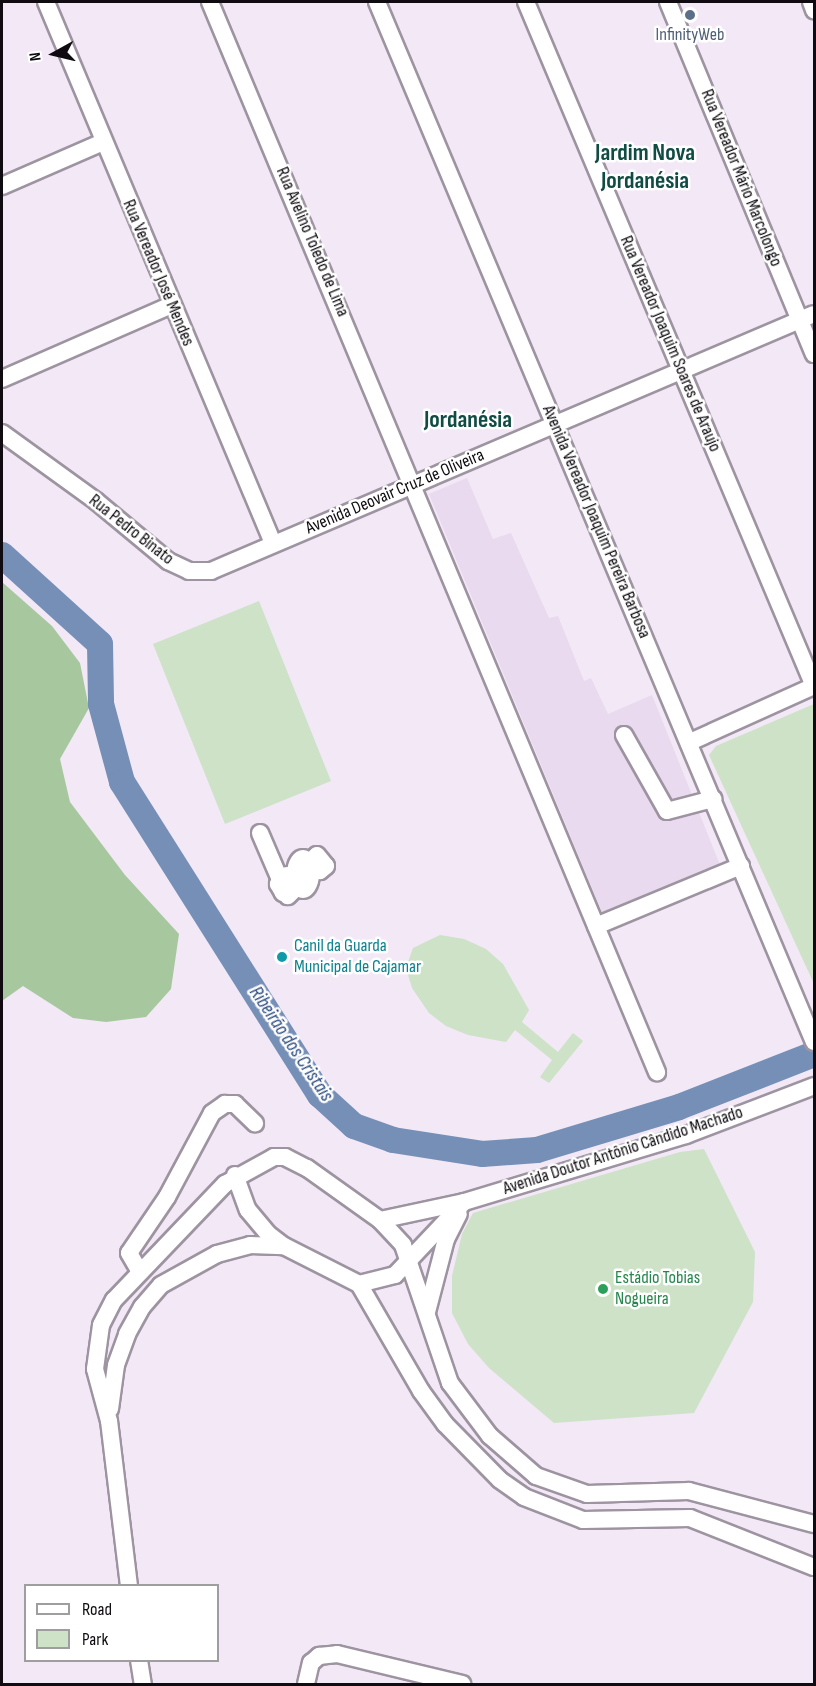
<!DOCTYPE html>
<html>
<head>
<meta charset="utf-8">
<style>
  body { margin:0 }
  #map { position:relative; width:816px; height:1686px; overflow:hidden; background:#f2e8f6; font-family:"Sofia Sans Condensed",sans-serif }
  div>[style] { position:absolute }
  .built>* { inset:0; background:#e9daef }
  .green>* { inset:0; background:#cde2c7 }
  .forest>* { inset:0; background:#a7c89e }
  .river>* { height:26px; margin:-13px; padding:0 13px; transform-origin:13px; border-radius:13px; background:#758fb7 }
  .roads { filter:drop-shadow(2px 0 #9e94a1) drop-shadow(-2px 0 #9e94a1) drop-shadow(0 2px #9e94a1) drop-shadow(0 -2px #9e94a1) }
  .minor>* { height:16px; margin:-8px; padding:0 8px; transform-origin:8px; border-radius:8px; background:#fff }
  .minor>.ring { margin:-8px; padding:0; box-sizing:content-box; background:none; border:16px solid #fff; border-radius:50% }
  .dots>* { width:16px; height:16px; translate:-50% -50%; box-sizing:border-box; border:3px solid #fff; border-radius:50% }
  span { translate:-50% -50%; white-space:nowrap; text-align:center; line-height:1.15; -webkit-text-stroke:5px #fff; paint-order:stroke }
  .service-label { font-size:18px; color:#4e5e75 }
  .street-label { font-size:18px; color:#0f0b10 }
  .culture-label { font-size:18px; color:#0d838f }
  .left { translate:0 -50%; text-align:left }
  .leisure-label { font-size:18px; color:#27864d }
  .water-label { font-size:20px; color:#28487e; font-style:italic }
  .district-label { font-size:24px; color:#114c44; font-weight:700 }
  .frame { position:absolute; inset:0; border:3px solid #0f0b10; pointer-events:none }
  .legend { position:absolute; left:24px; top:1584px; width:195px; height:78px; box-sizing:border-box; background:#fff; border:2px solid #9f9d9f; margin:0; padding:8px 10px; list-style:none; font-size:18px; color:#0f0b10 }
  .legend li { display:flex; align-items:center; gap:12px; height:30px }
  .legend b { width:30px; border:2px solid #9f9d9f }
  .north { position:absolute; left:24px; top:24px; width:60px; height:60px; -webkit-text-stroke:4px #fff; paint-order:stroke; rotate:262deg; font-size:16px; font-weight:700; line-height:24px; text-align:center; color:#0f0b10 }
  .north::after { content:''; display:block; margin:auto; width:21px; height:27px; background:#0f0b10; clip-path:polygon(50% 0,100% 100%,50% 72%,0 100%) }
</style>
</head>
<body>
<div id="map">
  <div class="built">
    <div style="clip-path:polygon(467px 478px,493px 539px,511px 533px,549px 618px,558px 616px,584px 681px,591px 678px,608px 714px,652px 695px,720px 865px,604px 917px,429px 494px)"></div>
  </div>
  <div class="green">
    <div style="clip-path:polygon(259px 601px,331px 781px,225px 824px,153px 644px)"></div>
    <div style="clip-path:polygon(814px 704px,814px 984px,709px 755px,716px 746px)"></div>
    <div style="clip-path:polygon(440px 935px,464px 939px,486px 949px,503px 964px,529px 1010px,522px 1022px,558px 1052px,573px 1033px,583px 1041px,549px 1083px,540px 1077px,552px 1060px,515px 1030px,506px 1042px,468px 1035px,446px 1026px,429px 1013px,412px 988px,406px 968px,413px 948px)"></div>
    <div style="clip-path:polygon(704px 1149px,755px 1252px,753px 1302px,694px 1413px,554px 1423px,489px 1368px,468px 1344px,452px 1313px,452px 1276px,462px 1234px,473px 1213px,680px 1152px)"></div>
  </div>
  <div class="forest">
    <div style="clip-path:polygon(2px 582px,52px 626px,80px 663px,89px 708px,60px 759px,70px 802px,125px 875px,179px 934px,171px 989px,146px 1017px,106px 1022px,73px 1018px,23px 986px,2px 1001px)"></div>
  </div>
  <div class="river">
    <div style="left:2px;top:555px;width:132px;rotate:42.2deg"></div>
    <div style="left:100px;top:644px;width:60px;rotate:89deg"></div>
    <div style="left:101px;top:704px;width:81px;rotate:74.9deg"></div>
    <div style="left:122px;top:782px;width:370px;rotate:57.7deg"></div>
    <div style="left:320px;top:1095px;width:46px;rotate:42.4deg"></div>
    <div style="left:354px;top:1126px;width:41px;rotate:19.7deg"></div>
    <div style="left:393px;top:1140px;width:90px;rotate:8.9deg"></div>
    <div style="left:482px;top:1154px;width:55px;rotate:-4.2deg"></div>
    <div style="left:537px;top:1150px;width:148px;rotate:-16.8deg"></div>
    <div style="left:679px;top:1107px;width:145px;rotate:-21.4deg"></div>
  </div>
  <div class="roads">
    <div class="minor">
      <div style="left:46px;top:2px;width:587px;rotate:67.24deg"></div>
      <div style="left:210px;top:2px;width:1160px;rotate:67.33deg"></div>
      <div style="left:377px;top:2px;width:1128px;rotate:67.21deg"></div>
      <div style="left:526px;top:2px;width:742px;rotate:67.17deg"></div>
      <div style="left:668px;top:2px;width:381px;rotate:67.5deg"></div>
      <div style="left:811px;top:2px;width:9px;rotate:69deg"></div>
      <div style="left:2px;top:186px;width:110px;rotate:-23.5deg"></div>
      <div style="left:2px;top:379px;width:184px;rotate:-23.6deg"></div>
      <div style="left:2px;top:433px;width:116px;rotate:35.9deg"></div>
      <div style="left:96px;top:501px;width:94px;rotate:39.8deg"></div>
      <div style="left:168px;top:561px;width:23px;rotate:25deg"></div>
      <div style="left:189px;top:571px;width:22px"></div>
      <div style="left:211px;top:571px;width:655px;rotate:-23.08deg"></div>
      <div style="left:624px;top:735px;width:87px;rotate:60.5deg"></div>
      <div style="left:667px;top:811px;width:48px;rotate:-14.6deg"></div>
      <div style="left:690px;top:742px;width:136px;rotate:-24.3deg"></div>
      <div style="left:260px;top:833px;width:53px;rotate:66.8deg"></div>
      <div class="ring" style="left:295px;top:858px;width:-6px;height:-6px"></div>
      <div style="left:287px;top:875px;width:13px;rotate:135deg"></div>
      <div style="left:278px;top:884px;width:10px;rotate:61deg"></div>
      <div style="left:283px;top:893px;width:42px;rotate:-42.1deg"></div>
      <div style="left:314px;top:865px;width:5px;rotate:-127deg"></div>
      <div style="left:311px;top:861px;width:8px;rotate:-45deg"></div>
      <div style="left:317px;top:855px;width:14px;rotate:51deg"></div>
      <div style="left:326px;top:866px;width:8px;rotate:140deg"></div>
      <div style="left:320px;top:871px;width:5px;rotate:-143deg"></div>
      <div style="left:316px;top:868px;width:40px;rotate:135deg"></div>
      <div style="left:596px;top:926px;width:157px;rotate:-22.5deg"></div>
      <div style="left:235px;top:1175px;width:37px;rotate:70deg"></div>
      <div style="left:248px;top:1210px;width:31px;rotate:50deg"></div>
      <div style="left:268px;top:1234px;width:20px;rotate:37deg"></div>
      <div style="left:284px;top:1246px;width:84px;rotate:26.9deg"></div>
      <div style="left:359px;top:1284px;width:37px;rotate:-14deg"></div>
      <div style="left:395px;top:1275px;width:100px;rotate:-46.6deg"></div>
      <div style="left:380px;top:1220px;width:86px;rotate:-12.1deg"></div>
      <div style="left:464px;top:1202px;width:232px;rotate:-16.8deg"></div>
      <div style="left:686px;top:1135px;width:137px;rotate:-20.9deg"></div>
      <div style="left:140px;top:1272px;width:22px;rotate:-120deg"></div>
      <div style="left:129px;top:1253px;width:68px;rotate:-55.8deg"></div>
      <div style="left:167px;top:1197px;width:95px;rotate:-61.8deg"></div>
      <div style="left:212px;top:1113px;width:16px;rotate:-35deg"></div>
      <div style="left:225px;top:1104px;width:10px"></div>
      <div style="left:235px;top:1104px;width:28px;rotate:44deg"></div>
      <div style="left:359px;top:1284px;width:124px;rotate:59.9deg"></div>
      <div style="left:421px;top:1391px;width:41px;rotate:54deg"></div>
      <div style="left:445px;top:1424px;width:78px;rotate:45.5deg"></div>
      <div style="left:500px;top:1480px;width:29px;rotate:35deg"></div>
      <div style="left:524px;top:1497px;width:63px;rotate:21.3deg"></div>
      <div style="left:583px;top:1520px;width:107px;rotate:-1.1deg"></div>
      <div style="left:690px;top:1518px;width:133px;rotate:21.6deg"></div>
      <div style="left:427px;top:1312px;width:75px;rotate:-75.4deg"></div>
      <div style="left:446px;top:1239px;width:28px;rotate:-63deg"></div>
      <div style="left:110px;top:1409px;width:44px;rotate:-82.2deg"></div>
      <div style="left:116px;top:1365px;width:33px;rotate:-70deg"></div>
      <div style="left:127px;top:1334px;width:31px;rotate:-61deg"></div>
      <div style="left:142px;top:1307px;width:29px;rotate:-49deg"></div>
      <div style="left:161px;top:1285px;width:64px;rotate:-29deg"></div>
      <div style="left:217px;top:1254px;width:34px;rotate:-15deg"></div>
      <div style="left:250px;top:1245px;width:34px;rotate:2deg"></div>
      <div style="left:129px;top:1586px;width:166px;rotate:-96.9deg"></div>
      <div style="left:109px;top:1421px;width:54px;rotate:-105.1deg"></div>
      <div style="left:95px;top:1369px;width:44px;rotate:-82.2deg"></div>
      <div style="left:101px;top:1325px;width:28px;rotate:-63deg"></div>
      <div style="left:114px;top:1300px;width:161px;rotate:-46.3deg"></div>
      <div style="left:225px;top:1184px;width:56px;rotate:-28.9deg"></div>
      <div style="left:274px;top:1157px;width:11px"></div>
      <div style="left:285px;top:1157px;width:25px;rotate:27deg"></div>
      <div style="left:307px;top:1168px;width:90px;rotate:35.5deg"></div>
      <div style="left:380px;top:1220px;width:34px;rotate:47deg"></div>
      <div style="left:403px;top:1245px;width:146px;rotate:71.2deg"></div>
      <div style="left:450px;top:1383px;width:66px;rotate:53deg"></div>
      <div style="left:490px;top:1436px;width:61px;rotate:41deg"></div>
      <div style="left:536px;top:1476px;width:54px;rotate:19.4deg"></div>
      <div style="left:587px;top:1494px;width:102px;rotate:-1.7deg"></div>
      <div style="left:689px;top:1491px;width:129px;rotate:14.8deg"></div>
      <div style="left:139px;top:1660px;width:24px;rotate:81deg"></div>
      <div style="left:306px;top:1684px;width:22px;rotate:-77deg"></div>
      <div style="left:311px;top:1663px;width:11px;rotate:-41deg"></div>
      <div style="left:319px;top:1656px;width:18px;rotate:-6deg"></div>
      <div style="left:337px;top:1654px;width:129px;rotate:13.5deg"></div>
    </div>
  </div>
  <div class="dots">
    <div style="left:690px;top:15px;background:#5c6f8a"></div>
    <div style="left:282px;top:957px;background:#0f9aa8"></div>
    <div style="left:603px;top:1289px;background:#2e9e5b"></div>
  </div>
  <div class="service-label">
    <span style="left:690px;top:35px">InfinityWeb</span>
  </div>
  <div class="street-label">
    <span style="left:741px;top:178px;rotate:68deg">Rua Vereador Mário Marcolongo</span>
    <span style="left:312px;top:242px;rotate:67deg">Rua Avelino Toledo de Lima</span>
    <span style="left:158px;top:273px;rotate:67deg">Rua Vereador José Mendes</span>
    <span style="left:670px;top:344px;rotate:67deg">Rua Vereador Joaquim Soares de Araujo</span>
    <span style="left:395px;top:492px;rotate:-23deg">Avenida Deovair Cruz de Oliveira</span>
    <span style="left:596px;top:522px;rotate:67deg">Avenida Vereador Joaquim Pereira Barbosa</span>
    <span style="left:131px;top:530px;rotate:38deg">Rua Pedro Binato</span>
    <span style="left:623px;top:1151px;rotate:-18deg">Avenida Doutor Antônio Cândido Machado</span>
  </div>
  <div class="culture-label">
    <span class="left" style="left:294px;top:957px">Canil da Guarda<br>Municipal de Cajamar</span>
  </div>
  <div class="leisure-label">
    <span class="left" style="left:615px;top:1289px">Estádio Tobias<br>Nogueira</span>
  </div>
  <div class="water-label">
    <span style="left:291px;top:1044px;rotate:56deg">Ribeirão dos Cristais</span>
  </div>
  <div class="district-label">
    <span style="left:645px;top:167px">Jardim Nova<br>Jordanésia</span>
    <span style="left:468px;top:420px">Jordanésia</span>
  </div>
  <div class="frame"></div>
  <ul class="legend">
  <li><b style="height:8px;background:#fff"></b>Road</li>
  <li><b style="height:16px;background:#cde2c7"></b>Park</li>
  </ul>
  <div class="north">N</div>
</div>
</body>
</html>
